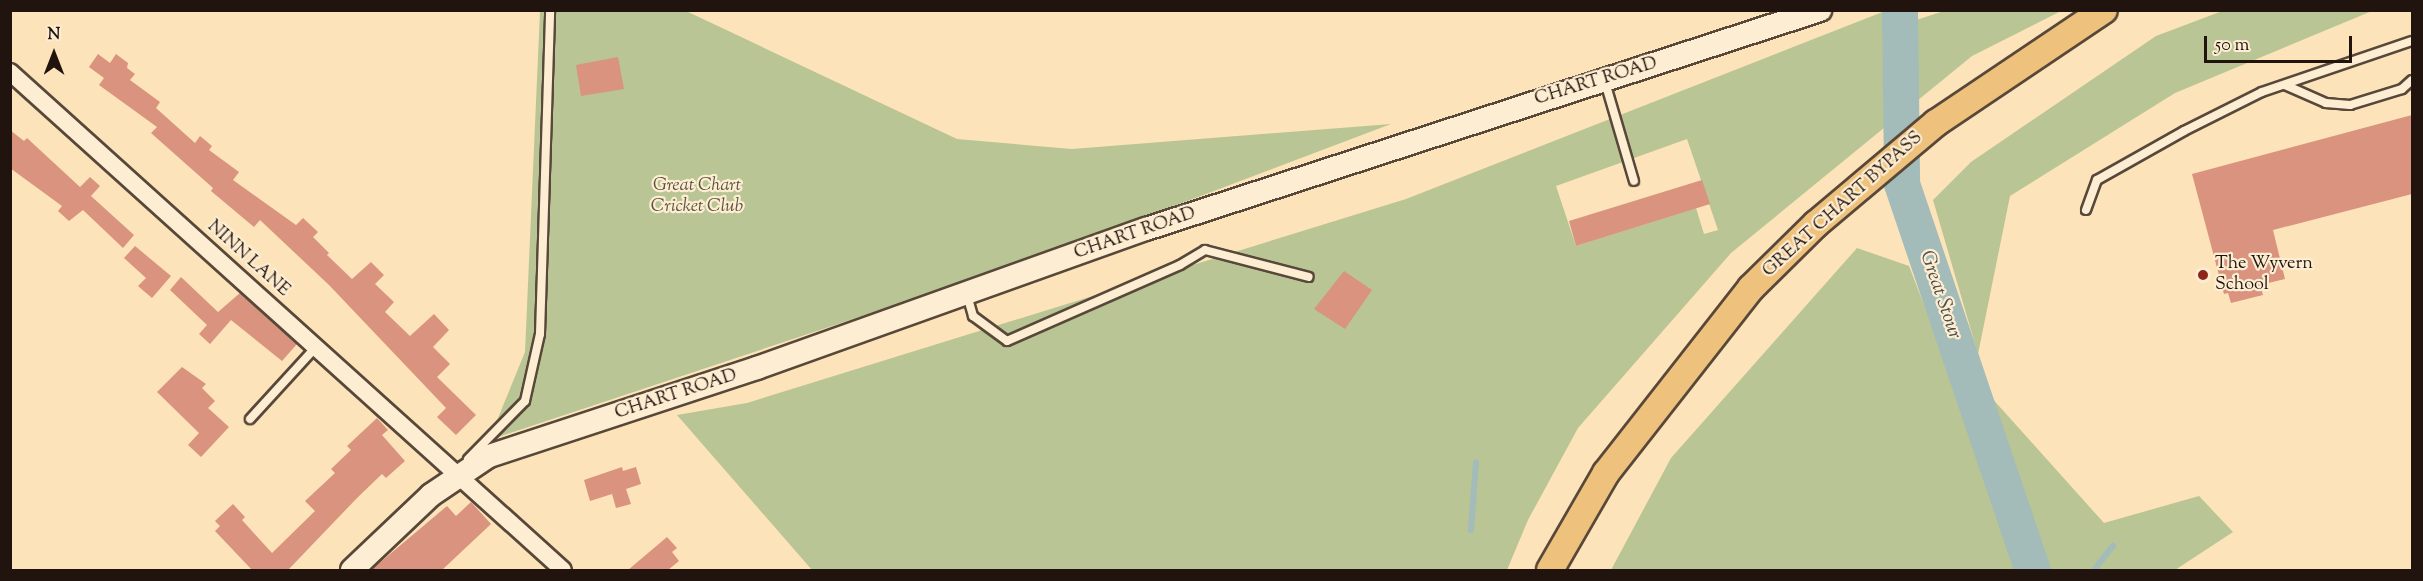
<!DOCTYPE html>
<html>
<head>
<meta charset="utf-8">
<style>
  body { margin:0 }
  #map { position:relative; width:2423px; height:581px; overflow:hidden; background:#fce3b9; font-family:"Sorts Mill Goudy",serif }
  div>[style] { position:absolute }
  .green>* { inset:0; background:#b9c594 }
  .stream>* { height:6px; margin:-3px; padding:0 3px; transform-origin:3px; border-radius:3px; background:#a3bcb9 }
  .river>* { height:36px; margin:-18px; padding:0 18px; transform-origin:18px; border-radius:18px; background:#a3bcb9 }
  .building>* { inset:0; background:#d9937e }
  .roads { filter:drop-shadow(2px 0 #584839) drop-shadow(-2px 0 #584839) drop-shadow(0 2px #584839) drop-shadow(0 -2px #584839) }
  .lane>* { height:8px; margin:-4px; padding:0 4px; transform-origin:4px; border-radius:4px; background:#fdedd2 }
  .street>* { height:16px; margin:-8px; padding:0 8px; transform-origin:8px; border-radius:8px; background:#fdedd2 }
  .secondary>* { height:22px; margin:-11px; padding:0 11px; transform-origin:11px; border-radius:11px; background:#fdedd2 }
  .primary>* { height:26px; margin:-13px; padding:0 13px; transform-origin:13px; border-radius:13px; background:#eec27c }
  .dots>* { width:16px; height:16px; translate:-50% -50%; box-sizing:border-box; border:3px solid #fdedd2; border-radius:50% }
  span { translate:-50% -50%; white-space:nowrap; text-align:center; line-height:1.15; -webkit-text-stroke:4.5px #fdedd2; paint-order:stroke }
  .street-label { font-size:18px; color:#21140e }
  .park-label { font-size:18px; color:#56523d; font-style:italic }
  .poi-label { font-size:18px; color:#21140e }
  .left { translate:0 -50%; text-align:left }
  .water-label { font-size:20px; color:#4e4f4a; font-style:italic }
  .frame { position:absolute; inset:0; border:12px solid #21140e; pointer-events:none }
  .north { position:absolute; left:24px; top:24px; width:60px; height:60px; -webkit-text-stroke:4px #fdedd2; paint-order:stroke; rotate:0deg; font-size:16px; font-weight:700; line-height:24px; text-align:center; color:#21140e }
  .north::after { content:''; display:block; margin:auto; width:21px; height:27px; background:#21140e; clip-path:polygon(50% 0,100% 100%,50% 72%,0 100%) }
  .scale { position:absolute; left:2204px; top:36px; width:148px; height:27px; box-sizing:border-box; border:3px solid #21140e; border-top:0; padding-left:8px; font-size:18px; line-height:21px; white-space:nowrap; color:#21140e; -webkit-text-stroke:4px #fdedd2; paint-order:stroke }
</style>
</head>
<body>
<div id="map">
  <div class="green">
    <div style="clip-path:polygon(2225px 10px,2372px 11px,2175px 93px,2010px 196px,1978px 354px,1933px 200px,1971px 162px,2156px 36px)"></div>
    <div style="clip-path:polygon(540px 11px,686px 11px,957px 139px,1072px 149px,1391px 124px,1037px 258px,489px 440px,525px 352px)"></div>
    <div style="clip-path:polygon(evenodd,1885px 11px,1910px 22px,1944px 11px,2061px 11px,1972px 56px,1731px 253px,1578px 428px,1528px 520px,1507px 570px,812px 570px,677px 415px,747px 403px,1406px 199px,1885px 11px,1687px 139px,1718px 230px,1704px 234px,1696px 208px,1576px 246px,1556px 186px,1687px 139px)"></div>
    <div style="clip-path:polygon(1857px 248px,1909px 266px,1953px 380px,1973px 377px,2104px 523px,2199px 496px,2233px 532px,2175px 570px,1611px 570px,1671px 458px)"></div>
  </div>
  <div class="stream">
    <div style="left:1471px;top:530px;width:68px;rotate:-85.8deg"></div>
    <div style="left:2094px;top:570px;width:31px;rotate:-52deg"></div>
  </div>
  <div class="river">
    <div style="left:1900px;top:10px;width:174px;rotate:89.3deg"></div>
    <div style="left:1902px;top:184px;width:408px;rotate:71.3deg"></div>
  </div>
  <div class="building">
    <div style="clip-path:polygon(98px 54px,110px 63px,116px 54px,128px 63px,127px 68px,135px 74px,130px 80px,160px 102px,156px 108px,195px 143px,200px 136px,212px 146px,209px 150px,239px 172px,233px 180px,296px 225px,303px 218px,318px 232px,313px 237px,329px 253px,327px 255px,352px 279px,371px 262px,384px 275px,375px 284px,394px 302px,385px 312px,410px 336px,434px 314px,449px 330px,433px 347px,450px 364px,437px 377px,476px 415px,456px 435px,437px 417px,446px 408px,329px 285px,260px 220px,254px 227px,211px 191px,213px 188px,151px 133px,157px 127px,99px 85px,104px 78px,89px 67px)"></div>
    <div style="clip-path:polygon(618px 57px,624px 89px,581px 96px,576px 65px)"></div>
    <div style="clip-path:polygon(2412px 115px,2412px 194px,2273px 230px,2285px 279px,2260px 285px,2263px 295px,2231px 303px,2228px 293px,2224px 294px,2192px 174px)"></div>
    <div style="clip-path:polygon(10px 130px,24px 141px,27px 138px,80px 187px,90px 177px,100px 186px,91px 196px,134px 235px,123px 248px,83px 210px,69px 221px,58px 211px,62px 206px,10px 168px)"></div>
    <div style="clip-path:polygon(1702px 180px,1710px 204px,1576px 246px,1569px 221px)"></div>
    <div style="clip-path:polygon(135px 246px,171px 276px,152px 298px,138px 286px,146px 278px,124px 258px)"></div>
    <div style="clip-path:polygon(1344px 271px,1372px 290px,1345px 329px,1314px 309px)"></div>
    <div style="clip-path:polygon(181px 277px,218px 312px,240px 293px,297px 344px,282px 361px,231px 320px,210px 344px,199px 334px,207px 325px,170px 290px)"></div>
    <div style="clip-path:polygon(182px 367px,206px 384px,202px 388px,215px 401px,208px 408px,229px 427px,201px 457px,188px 445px,199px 433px,157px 392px)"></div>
    <div style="clip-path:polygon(377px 418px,388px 430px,382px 435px,405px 461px,386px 478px,382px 474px,358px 497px,288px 570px,252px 570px,215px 531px,220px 526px,215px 521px,233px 504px,245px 517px,242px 520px,272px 553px,315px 511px,305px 501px,335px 473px,331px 469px,351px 450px,347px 446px)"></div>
    <div style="clip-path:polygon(622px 467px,623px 471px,636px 467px,641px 484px,626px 489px,631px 504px,616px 508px,612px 494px,590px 501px,584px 480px)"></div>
    <div style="clip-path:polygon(471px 502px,491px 524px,442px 570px,371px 570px,447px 506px,456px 516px)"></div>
    <div style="clip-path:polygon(667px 537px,677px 548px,672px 552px,679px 561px,668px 570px,628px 570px)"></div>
  </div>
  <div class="roads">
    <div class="lane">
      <div style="left:1605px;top:82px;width:103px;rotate:73.7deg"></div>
      <div style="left:2285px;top:85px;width:45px;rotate:23.7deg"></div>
      <div style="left:2326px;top:103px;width:24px;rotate:5deg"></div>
      <div style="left:2350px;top:105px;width:54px;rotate:-17.1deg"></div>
      <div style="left:2402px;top:89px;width:13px;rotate:-42deg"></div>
      <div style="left:2086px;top:210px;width:32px;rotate:-70deg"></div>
      <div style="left:2097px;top:180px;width:100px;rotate:-29.4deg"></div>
      <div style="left:2184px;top:131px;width:87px;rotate:-26.6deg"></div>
      <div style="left:2262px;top:92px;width:158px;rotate:-18.8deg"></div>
      <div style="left:967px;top:295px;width:22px;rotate:74deg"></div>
      <div style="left:973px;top:316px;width:42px;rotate:36.3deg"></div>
      <div style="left:1007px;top:341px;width:189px;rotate:-23.7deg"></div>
      <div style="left:1180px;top:265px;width:29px;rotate:-31deg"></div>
      <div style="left:1205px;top:250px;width:107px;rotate:14.6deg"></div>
      <div style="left:250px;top:419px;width:98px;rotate:-47.5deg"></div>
      <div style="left:468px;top:459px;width:81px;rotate:-45.5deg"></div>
      <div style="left:525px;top:401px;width:69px;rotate:-77.4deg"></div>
      <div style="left:540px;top:334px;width:324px;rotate:-88.2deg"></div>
    </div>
    <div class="street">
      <div style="left:10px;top:72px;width:744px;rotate:42deg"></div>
    </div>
    <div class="secondary">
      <div style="left:352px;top:570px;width:109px;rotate:-43.5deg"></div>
      <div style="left:431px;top:495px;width:70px;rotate:-33.9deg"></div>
      <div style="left:489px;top:456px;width:282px;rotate:-18.2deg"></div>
      <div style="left:757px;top:368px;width:413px;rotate:-19.7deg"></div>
      <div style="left:1146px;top:229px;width:709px;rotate:-18deg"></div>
    </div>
    <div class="primary">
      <div style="left:1550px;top:570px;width:112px;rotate:-60deg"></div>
      <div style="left:1606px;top:473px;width:235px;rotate:-51.9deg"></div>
      <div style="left:1751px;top:288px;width:91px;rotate:-44.6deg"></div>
      <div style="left:1816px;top:224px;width:157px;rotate:-40.1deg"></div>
      <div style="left:1936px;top:123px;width:202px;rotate:-33.9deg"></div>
    </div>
  </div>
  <div class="dots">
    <div style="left:2203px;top:275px;background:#8f2418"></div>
  </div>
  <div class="street-label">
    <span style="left:1596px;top:82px;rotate:-17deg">CHART ROAD</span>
    <span style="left:1843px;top:205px;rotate:-42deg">GREAT CHART BYPASS</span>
    <span style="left:1135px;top:234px;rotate:-19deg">CHART ROAD</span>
    <span style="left:248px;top:259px;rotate:42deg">NINN LANE</span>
    <span style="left:676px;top:395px;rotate:-18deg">CHART ROAD</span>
  </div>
  <div class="park-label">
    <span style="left:697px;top:197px">Great Chart<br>Cricket Club</span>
  </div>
  <div class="poi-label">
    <span class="left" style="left:2215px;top:275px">The Wyvern<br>School</span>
  </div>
  <div class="water-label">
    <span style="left:1940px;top:295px;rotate:71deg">Great Stour</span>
  </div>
  <div class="frame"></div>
  <div class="north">N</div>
  <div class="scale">50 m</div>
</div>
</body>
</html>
